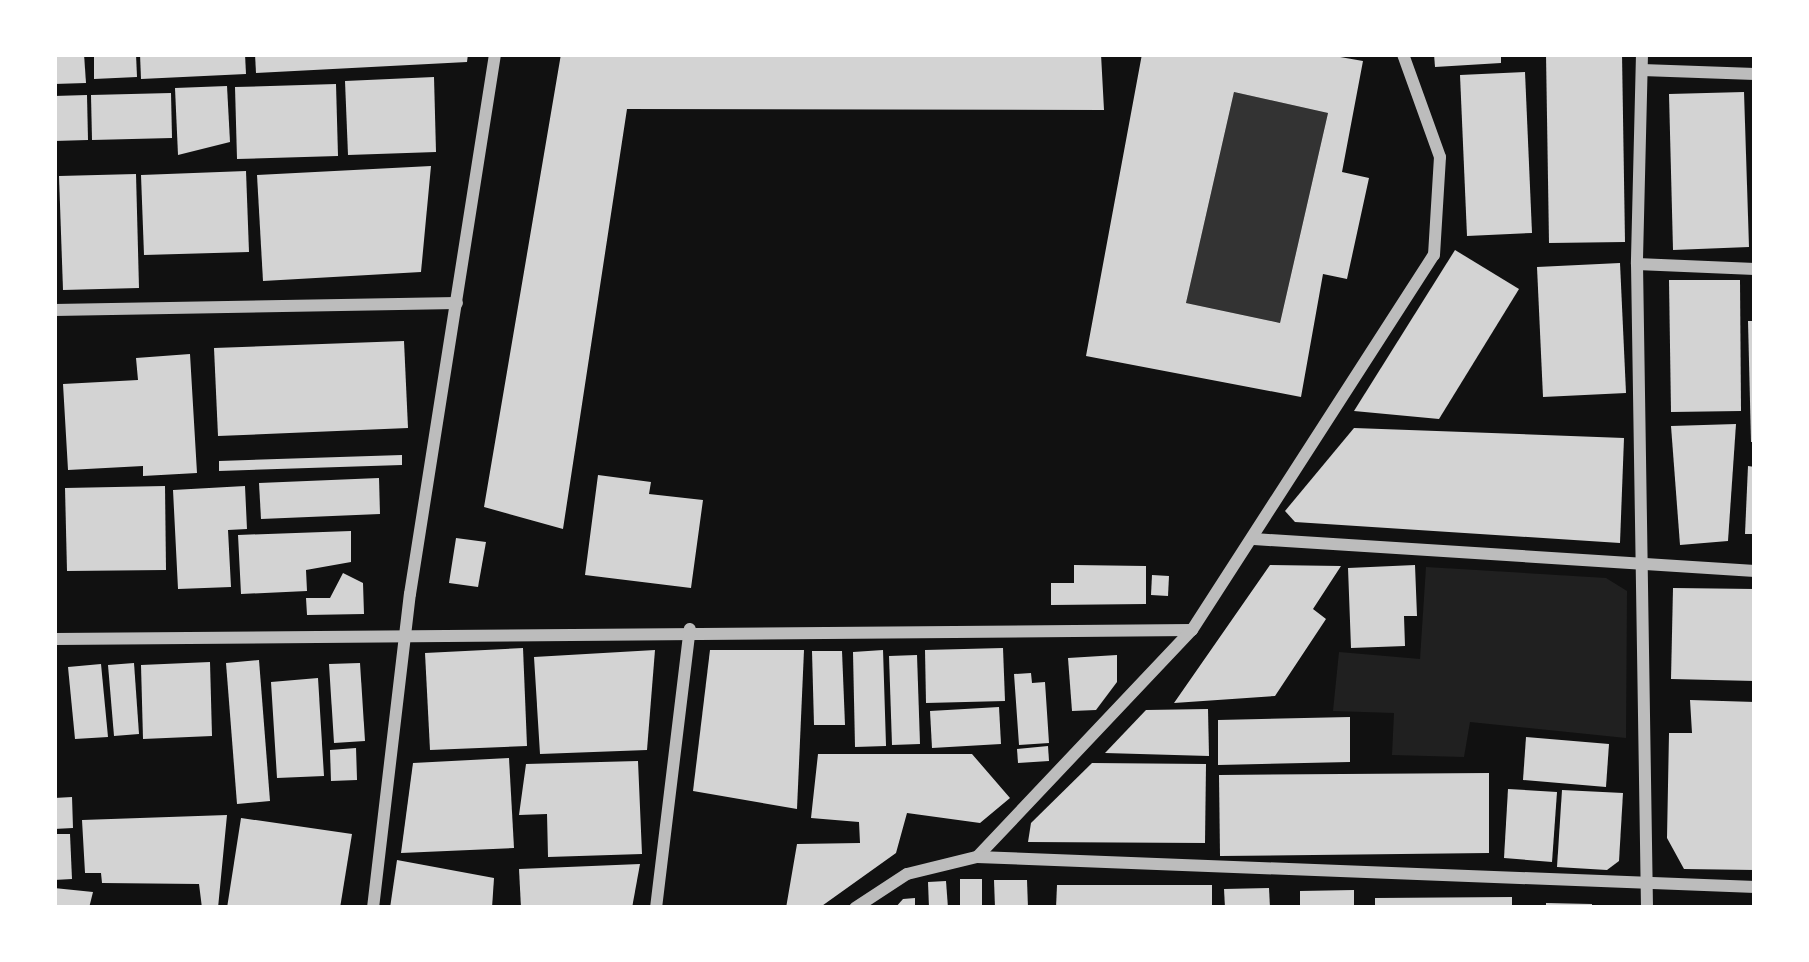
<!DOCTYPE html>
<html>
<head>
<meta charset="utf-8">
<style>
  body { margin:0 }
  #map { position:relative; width:1809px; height:962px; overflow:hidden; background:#111; font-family:Jost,sans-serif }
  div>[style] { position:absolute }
  .green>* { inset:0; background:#202020 }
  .water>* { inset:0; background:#333 }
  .building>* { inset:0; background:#d3d3d3 }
  .minor>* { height:12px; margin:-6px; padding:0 6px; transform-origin:6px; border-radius:6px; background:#bcbcbc }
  span { translate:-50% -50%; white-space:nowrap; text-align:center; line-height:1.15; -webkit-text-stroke:9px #fff; paint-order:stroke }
  .frame { position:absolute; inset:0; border:57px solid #fff; pointer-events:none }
</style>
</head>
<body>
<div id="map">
  <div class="green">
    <div style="clip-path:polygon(1426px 567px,1606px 578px,1627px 591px,1626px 738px,1470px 722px,1464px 757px,1392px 755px,1394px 713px,1333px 711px,1339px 652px,1420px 659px)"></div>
  </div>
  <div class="water">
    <div style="clip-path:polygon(1234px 92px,1328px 113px,1280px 323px,1186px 303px)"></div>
  </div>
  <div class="building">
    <div style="clip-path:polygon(84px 54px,86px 83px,54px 84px,54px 56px)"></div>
    <div style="clip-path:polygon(94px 54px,136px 54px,137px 77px,94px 79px)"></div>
    <div style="clip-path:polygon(140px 54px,245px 54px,246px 74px,141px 79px)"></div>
    <div style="clip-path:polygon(255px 54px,468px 54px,467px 62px,256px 73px)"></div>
    <div style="clip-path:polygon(561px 54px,1101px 54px,1104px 110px,627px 109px,563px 529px,484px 507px)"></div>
    <div style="clip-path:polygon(evenodd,1142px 54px,1323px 54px,1363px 61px,1342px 172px,1369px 178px,1347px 279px,1323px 274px,1301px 397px,1086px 356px,1142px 54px,1234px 92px,1328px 113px,1280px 323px,1186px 303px,1234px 92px)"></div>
    <div style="clip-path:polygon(1434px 54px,1501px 54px,1501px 63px,1435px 67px)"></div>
    <div style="clip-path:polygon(1546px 54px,1622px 54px,1625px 242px,1549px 243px)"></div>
    <div style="clip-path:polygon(1525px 72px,1532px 233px,1467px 236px,1460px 75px)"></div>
    <div style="clip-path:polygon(434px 77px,436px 152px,348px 155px,345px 81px)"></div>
    <div style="clip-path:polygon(336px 84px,338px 156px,237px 159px,235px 87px)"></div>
    <div style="clip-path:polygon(227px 86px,230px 142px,178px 155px,175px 88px)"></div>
    <div style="clip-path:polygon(1744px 92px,1749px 247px,1673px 250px,1669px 94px)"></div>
    <div style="clip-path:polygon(171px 93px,172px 138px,92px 140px,91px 95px)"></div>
    <div style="clip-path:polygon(87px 95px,88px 140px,54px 141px,54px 96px)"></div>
    <div style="clip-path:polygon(431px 166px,421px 272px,263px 281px,257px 175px)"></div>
    <div style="clip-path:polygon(246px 171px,249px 252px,144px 255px,141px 175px)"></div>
    <div style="clip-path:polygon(136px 174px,139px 288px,63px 290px,59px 176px)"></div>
    <div style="clip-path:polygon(1455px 250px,1519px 289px,1439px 419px,1354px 411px)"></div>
    <div style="clip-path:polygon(1620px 263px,1626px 393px,1543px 397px,1537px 267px)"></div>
    <div style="clip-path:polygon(1669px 280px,1740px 280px,1741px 411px,1671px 412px)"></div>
    <div style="clip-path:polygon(1748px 321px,1755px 321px,1755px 442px,1751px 442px)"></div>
    <div style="clip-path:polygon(404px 341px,408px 428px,218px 436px,214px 348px)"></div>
    <div style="clip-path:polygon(190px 354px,197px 473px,143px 476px,143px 466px,68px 470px,63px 384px,138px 380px,136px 358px)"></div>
    <div style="clip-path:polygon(1736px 424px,1728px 541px,1680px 545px,1671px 426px)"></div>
    <div style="clip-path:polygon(1354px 428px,1624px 438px,1620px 543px,1295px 522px,1285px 511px)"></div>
    <div style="clip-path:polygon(402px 455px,402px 465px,219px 471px,219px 461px)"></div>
    <div style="clip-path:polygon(1748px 466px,1755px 467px,1755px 534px,1745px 534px)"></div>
    <div style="clip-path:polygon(598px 475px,651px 482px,649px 494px,703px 500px,691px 588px,585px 575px)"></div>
    <div style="clip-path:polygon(379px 478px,380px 514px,261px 519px,259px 483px)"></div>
    <div style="clip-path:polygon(165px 486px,166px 570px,67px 571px,65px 488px)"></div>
    <div style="clip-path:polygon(245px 486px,247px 529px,228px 530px,231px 587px,178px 589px,173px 490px)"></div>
    <div style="clip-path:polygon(351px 531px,351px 562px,306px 570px,307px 591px,241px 594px,238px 535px)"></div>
    <div style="clip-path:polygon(456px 538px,486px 542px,478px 587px,449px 583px)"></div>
    <div style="clip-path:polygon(1074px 565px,1146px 566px,1146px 604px,1051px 605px,1051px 583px,1074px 583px)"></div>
    <div style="clip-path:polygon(1270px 565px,1341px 566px,1313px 609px,1326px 619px,1275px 696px,1174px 703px)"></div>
    <div style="clip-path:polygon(1415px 565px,1417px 616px,1404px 616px,1405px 646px,1351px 648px,1348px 568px)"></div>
    <div style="clip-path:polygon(343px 573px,363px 583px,364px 614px,307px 615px,306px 598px,330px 598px)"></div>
    <div style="clip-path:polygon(1152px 575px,1169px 576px,1168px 596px,1151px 595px)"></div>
    <div style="clip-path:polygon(1673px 588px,1755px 589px,1755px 681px,1671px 679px)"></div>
    <div style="clip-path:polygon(523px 648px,527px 746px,430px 750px,425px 653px)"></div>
    <div style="clip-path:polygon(1003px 648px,1005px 701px,926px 703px,925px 650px)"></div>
    <div style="clip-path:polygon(655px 650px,647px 750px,540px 754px,534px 657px)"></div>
    <div style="clip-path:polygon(710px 650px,804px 650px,797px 809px,693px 791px)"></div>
    <div style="clip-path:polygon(883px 650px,886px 746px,855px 747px,853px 652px)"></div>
    <div style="clip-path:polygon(812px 651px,842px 651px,845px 725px,814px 725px)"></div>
    <div style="clip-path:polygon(917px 655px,920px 744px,892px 745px,889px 656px)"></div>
    <div style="clip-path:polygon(1117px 655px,1117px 682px,1096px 710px,1072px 711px,1068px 658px)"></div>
    <div style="clip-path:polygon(259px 660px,270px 801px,237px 804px,226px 663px)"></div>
    <div style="clip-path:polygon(210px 662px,212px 736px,143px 739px,141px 665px)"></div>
    <div style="clip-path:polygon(134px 663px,139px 734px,114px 736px,108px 665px)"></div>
    <div style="clip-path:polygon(360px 663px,365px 741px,334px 743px,329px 664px)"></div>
    <div style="clip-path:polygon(101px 664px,108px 737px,75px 739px,68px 667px)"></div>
    <div style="clip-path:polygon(1031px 673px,1032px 683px,1045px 682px,1049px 743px,1019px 745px,1014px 674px)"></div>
    <div style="clip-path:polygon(318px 678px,324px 776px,277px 778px,271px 682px)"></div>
    <div style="clip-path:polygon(1690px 700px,1755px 702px,1755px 870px,1684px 869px,1667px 838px,1669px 733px,1692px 733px)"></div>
    <div style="clip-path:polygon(999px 707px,1001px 744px,932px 748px,930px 711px)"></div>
    <div style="clip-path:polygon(1208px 709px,1209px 756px,1105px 753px,1146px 710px)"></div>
    <div style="clip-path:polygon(1350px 717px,1350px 762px,1218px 765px,1218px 720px)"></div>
    <div style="clip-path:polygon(1526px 737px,1609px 744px,1606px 787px,1523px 780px)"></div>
    <div style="clip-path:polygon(1048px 746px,1049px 761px,1018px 763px,1017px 749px)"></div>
    <div style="clip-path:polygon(356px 748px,357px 780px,331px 781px,330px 750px)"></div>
    <div style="clip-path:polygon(818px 754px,972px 754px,1010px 798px,980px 823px,907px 813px,896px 853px,819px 908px,786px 908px,797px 844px,860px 843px,859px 822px,811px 818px)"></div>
    <div style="clip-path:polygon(509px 758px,514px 848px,401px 853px,413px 763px)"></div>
    <div style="clip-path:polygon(638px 761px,642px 854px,548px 857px,547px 814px,519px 815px,526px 764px)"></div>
    <div style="clip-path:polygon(1092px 763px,1206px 764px,1205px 843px,1028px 842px,1031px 823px)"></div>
    <div style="clip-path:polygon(1489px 773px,1489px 853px,1220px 856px,1219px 775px)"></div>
    <div style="clip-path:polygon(1508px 789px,1557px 792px,1552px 862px,1504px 858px)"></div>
    <div style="clip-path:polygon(1562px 790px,1623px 793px,1619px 861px,1607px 870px,1557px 867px)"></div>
    <div style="clip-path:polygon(72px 797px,73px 828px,54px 829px,54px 798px)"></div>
    <div style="clip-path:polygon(227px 815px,218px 908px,202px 908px,199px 884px,102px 883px,101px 873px,85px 873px,82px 820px)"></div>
    <div style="clip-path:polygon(241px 818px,352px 834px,340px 908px,227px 908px)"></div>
    <div style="clip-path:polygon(54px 834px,70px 834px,72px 879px,54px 880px)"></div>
    <div style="clip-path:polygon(397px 860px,494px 878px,492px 908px,390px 908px)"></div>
    <div style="clip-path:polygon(640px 864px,632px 908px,521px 908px,519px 869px)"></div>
    <div style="clip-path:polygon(960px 879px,982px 879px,982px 908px,960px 908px)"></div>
    <div style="clip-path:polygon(994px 880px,1027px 880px,1028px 908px,995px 908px)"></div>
    <div style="clip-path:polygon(946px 881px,948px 908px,929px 908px,928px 882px)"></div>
    <div style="clip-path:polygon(1057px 885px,1212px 885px,1212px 908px,1056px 908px)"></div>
    <div style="clip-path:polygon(54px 888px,93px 892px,89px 908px,54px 908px)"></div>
    <div style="clip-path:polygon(1269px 888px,1270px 908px,1225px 908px,1224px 889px)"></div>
    <div style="clip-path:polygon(1354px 890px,1354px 908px,1300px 908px,1300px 891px)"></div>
    <div style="clip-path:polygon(1512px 897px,1512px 908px,1375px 908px,1375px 898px)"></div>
    <div style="clip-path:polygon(915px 898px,915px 908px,895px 908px,903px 899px)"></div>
    <div style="clip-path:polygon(1546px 903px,1592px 904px,1592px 908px,1546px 908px)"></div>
  </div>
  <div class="minor">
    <div style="left:1642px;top:54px;width:210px;rotate:91.4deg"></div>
    <div style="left:1637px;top:264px;width:644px;rotate:89.11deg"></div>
    <div style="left:1642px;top:70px;width:113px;rotate:2deg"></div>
    <div style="left:1637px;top:264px;width:118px;rotate:2.4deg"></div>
    <div style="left:54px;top:310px;width:403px;rotate:-1deg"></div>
    <div style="left:1254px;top:539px;width:502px;rotate:3.65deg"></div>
    <div style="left:54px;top:639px;width:1138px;rotate:-0.45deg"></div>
    <div style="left:977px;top:857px;width:313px;rotate:-46.6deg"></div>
    <div style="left:1192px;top:630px;width:446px;rotate:-57.2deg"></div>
    <div style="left:1434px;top:255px;width:98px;rotate:-86.5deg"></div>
    <div style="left:1440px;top:157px;width:109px;rotate:-109.8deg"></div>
    <div style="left:373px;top:908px;width:316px;rotate:-83.3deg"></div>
    <div style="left:410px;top:594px;width:547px;rotate:-81.05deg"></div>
    <div style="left:656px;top:908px;width:281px;rotate:-83.1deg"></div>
    <div style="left:855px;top:908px;width:62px;rotate:-33.2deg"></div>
    <div style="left:907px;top:874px;width:72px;rotate:-13.7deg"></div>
    <div style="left:977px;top:857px;width:779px;rotate:2.21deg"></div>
  </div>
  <div class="frame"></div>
</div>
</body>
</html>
